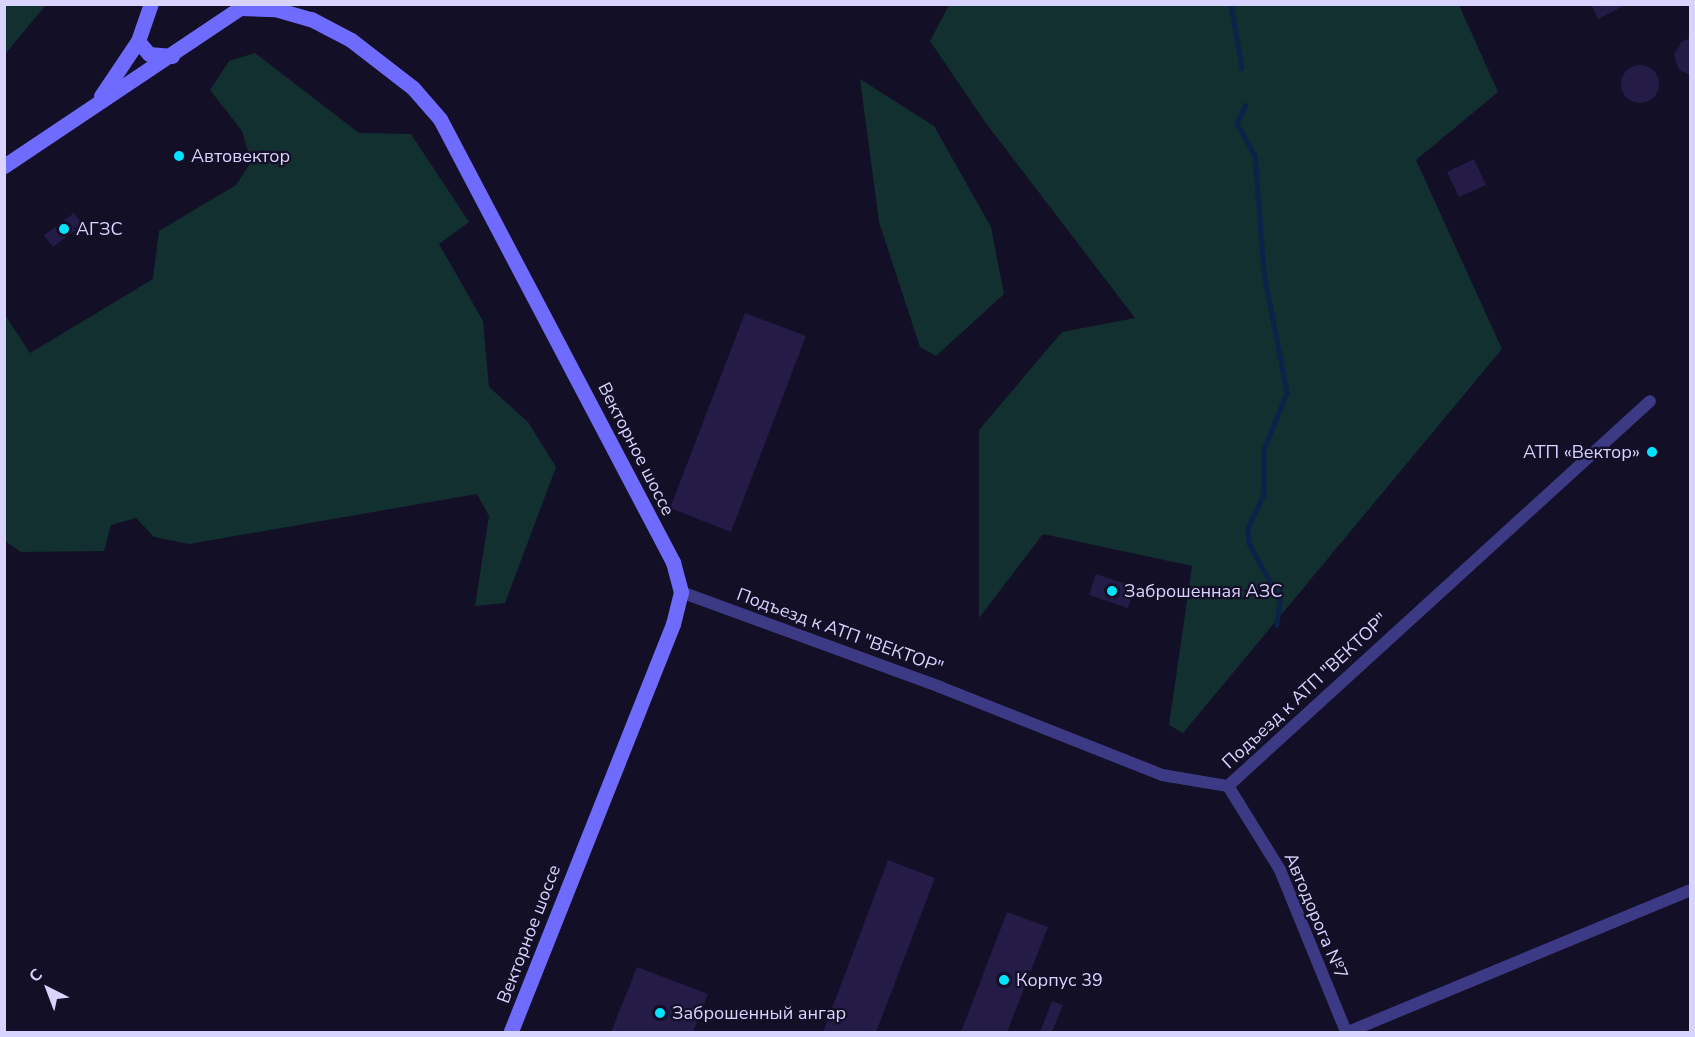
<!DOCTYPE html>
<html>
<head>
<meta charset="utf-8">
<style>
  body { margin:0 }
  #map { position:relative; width:1695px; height:1037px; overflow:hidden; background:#130f26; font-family:"Nunito Sans",sans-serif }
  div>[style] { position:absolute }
  .green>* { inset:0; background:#12302f }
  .stream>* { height:4.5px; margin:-2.25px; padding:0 2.25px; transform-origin:2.25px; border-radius:2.25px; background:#0c2248 }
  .building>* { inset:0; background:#241b47 }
  .round { border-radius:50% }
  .street>* { height:12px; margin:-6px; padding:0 6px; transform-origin:6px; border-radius:6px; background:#3d3a85 }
  .secondary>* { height:15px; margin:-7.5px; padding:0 7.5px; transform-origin:7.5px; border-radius:7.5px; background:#6f6bff }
  .dots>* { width:16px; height:16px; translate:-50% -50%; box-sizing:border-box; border:3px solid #130f26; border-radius:50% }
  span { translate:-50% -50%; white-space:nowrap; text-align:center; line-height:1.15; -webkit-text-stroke:4.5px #130f26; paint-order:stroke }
  .poi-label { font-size:18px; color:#d9d4ff }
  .left { translate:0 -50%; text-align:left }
  .right { translate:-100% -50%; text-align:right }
  .street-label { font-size:18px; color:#d9d4ff }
  .frame { position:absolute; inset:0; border:6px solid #d9d4ff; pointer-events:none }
  .north { position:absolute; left:18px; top:959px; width:60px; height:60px; -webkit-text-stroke:4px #130f26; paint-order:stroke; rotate:318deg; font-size:16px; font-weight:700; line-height:24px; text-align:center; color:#d9d4ff }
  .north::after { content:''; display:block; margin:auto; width:21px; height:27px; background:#d9d4ff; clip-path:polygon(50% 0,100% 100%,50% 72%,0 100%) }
</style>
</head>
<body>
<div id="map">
  <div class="green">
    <div style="clip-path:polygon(5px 4px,46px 5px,5px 54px,4px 5px)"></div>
    <div style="clip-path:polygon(949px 5px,1459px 5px,1498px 92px,1416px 160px,1502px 349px,1183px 733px,1169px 725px,1192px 566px,1043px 534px,979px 618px,979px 430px,1062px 332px,1135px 318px,985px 122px,930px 41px)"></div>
    <div style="clip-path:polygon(255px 53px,359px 133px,411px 134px,469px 222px,439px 244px,483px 321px,489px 387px,528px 422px,556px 467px,505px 603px,475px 606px,489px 516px,477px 494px,189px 544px,154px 537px,136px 518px,111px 525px,104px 551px,21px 552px,5px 541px,5px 315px,30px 353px,153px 279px,159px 231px,236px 185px,251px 162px,242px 131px,210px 90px,229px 61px)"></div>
    <div style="clip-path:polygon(860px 79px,934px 126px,991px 227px,1004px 294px,936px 356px,920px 347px,879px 222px)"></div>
  </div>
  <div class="stream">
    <div style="left:1231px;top:4px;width:65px;rotate:80.2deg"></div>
    <div style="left:1246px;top:105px;width:20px;rotate:117deg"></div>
    <div style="left:1237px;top:123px;width:37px;rotate:61deg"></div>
    <div style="left:1255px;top:155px;width:117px;rotate:85.6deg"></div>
    <div style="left:1264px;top:272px;width:123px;rotate:79.2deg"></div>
    <div style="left:1287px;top:393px;width:61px;rotate:112deg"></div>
    <div style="left:1264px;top:450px;width:44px;rotate:90deg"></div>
    <div style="left:1264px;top:494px;width:38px;rotate:115deg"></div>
    <div style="left:1248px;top:529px;width:14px;rotate:86deg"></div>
    <div style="left:1249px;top:543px;width:65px;rotate:61.5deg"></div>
    <div style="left:1280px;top:600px;width:25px;rotate:97deg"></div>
  </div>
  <div class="building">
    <div style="clip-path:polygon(1591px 4px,1627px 4px,1598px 19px)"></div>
    <div style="clip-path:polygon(1690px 38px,1690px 75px,1679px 70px,1674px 55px,1681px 42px)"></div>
    <div class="round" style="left:1621px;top:65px;width:38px;height:38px"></div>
    <div style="clip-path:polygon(1474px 159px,1486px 185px,1459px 197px,1447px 172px)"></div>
    <div style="clip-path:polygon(74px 213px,83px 225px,53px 247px,44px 235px)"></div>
    <div style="clip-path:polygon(745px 313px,806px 336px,731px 532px,670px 508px)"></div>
    <div style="clip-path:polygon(1096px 574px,1135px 587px,1128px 608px,1089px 595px)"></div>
    <div style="clip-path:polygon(888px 860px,935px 878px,876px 1032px,823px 1032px)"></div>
    <div style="clip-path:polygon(1007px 912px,1048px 927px,1007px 1032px,961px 1032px)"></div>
    <div style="clip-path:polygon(637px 967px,708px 994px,693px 1032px,611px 1032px)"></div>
    <div style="clip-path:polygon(1052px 1001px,1063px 1005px,1052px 1032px,1040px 1032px)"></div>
  </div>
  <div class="street">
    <div style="left:681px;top:592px;width:276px;rotate:20.1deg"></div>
    <div style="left:940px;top:687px;width:239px;rotate:21.6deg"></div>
    <div style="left:1162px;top:775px;width:67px;rotate:9.5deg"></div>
    <div style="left:1228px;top:786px;width:571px;rotate:-42.37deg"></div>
    <div style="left:1228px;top:786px;width:99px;rotate:58.2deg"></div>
    <div style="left:1280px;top:870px;width:175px;rotate:67.8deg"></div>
    <div style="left:1348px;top:1032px;width:370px;rotate:-22.5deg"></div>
  </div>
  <div class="secondary">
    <div style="left:240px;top:8px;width:35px;rotate:2deg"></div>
    <div style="left:275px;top:9px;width:37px;rotate:16deg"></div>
    <div style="left:311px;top:19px;width:45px;rotate:27.7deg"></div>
    <div style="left:351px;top:40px;width:78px;rotate:37.7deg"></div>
    <div style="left:413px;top:88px;width:41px;rotate:48.9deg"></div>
    <div style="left:440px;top:119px;width:501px;rotate:62.26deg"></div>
    <div style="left:673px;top:562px;width:31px;rotate:75deg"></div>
    <div style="left:681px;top:592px;width:33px;rotate:104deg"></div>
    <div style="left:673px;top:624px;width:439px;rotate:111.7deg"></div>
    <div style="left:138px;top:41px;width:17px;rotate:50deg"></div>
    <div style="left:149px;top:54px;width:23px;rotate:5deg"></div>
    <div style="left:101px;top:96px;width:66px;rotate:-56.1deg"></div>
    <div style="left:138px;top:41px;width:39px;rotate:-71deg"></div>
    <div style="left:4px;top:166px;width:291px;rotate:-33.8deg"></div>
  </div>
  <div class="dots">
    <div style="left:179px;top:156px;background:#00e5ff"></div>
    <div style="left:64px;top:229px;background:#00e5ff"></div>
    <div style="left:1652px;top:452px;background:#00e5ff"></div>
    <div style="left:1112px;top:591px;background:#00e5ff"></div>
    <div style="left:1004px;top:980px;background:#00e5ff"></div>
    <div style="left:660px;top:1013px;background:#00e5ff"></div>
  </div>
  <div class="poi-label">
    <span class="left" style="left:191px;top:156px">Автовектор</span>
    <span class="left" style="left:76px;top:229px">АГЗС</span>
    <span class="right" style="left:1640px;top:452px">АТП «Вектор»</span>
    <span class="left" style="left:1124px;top:591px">Заброшенная АЗС</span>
    <span class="left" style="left:1016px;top:980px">Корпус 39</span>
    <span class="left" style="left:672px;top:1013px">Заброшенный ангар</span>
  </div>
  <div class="street-label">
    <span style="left:636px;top:449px;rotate:63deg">Векторное шоссе</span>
    <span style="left:840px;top:631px;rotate:20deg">Подъезд к АТП "ВЕКТОР"</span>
    <span style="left:1305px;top:691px;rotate:-43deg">Подъезд к АТП "ВЕКТОР"</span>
    <span style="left:1316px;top:916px;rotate:67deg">Автодорога №7</span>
    <span style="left:529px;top:934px;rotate:-69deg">Векторное шоссе</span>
  </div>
  <div class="frame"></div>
  <div class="north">С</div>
</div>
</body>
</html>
